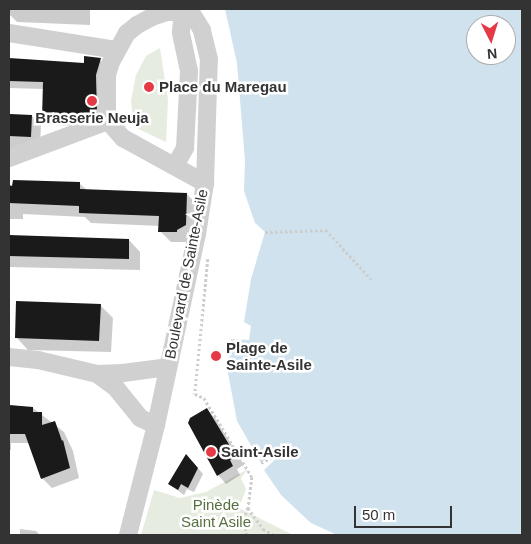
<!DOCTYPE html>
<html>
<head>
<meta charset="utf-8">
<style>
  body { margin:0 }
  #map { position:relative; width:531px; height:544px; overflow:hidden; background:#fff; font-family:Arial,sans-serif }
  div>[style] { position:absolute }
  .green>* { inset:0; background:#e6ecdf }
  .water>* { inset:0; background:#cfe2ee }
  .shadow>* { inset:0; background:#0003 }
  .building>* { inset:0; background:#1a1a1a }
  .path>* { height:2.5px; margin-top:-1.25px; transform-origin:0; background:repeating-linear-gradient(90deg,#cdcdcd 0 2.5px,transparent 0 5px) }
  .minor>* { height:18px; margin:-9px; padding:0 9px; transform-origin:9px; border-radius:9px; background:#d0d0d0 }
  .dots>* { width:14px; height:14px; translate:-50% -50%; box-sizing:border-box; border:2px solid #fff; border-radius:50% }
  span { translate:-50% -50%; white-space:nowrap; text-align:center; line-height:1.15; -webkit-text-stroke:5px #fff; paint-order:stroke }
  .poi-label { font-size:15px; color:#333; font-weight:700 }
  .left { translate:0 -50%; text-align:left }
  .street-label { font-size:15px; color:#333 }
  .park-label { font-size:15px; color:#56703f }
  .frame { position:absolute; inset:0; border:10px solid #333; pointer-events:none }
  .north { position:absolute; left:466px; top:15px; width:50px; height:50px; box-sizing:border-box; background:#fff; border:1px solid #adadad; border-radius:50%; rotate:175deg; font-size:14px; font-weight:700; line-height:20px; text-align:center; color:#333 }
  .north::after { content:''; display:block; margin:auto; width:18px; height:22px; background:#e63946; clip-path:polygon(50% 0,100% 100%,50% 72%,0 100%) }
  .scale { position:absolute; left:354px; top:506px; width:98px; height:22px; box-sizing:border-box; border:2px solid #333; border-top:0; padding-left:6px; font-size:15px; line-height:18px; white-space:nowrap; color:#333; -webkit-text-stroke:4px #fff; paint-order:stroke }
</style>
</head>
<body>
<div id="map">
  <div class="green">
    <div style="clip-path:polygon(160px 48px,168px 100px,166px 142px,134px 127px,131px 101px,136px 75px,146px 56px)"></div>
    <div style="clip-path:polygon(248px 469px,241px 478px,246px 489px,239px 508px,293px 535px,141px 535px,154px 490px,180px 498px,206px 492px)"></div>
  </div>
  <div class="water">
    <div style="clip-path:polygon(evenodd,225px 9px,522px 9px,522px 535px,337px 535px,311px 523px,281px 495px,264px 470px,280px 455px,275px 451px,261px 463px,237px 421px,228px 373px,231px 339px,249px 340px,251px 326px,244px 322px,251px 279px,265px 232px,255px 223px,244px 191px,245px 161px,237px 63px,225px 9px,476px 25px,506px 25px,506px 55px,476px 55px,476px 25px)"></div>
  </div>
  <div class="shadow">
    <div style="clip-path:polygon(9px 9px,90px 9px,90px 25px,17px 22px,9px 14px)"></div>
    <div style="clip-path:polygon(9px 59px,85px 64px,100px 60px,108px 67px,104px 122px,91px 126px,51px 125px,43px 117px,44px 89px,9px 88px)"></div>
    <div style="clip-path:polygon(32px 116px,41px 125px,40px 145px,18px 145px,18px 152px,9px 151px,9px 122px)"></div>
    <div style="clip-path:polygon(80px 184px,87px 190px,187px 194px,198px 206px,187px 242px,171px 242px,160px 231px,160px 226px,91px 223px,85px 217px,23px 214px,23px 219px,9px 219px,9px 187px)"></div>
    <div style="clip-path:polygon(9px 236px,129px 240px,140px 252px,140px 270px,9px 267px)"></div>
    <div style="clip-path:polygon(100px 305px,113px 318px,111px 352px,28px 350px,16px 337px)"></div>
    <div style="clip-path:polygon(9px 405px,33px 408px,64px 432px,73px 451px,79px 478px,52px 488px,42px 478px,30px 443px,11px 443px,11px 450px,9px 450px)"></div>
    <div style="clip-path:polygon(207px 410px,215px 418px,244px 465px,237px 469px,240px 475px,226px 484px,218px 475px)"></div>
    <div style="clip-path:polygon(192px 461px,203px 474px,194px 492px,187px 489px,184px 495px,169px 484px)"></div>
    <div style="clip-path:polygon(20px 529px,36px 531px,40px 535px,20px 535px)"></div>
  </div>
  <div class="building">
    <div style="clip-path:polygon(84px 56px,101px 58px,96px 75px,97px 114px,83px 119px,42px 118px,43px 82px,9px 81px,9px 58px,84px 63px)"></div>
    <div style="clip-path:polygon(10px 114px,32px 115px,31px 137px,9px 136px)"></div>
    <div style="clip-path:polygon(13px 180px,80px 182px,80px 189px,187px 193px,186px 225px,177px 230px,177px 232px,158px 232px,159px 216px,79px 213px,79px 206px,9px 203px,9px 185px,12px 186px)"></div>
    <div style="clip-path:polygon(9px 235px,129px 239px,129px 259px,9px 256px)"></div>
    <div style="clip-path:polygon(16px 301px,101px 304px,99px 341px,15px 338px)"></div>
    <div style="clip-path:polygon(9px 405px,33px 407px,33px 412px,42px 412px,42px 425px,55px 421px,62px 441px,63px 440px,70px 468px,41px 479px,25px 434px,9px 434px)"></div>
    <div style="clip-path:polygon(207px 408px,236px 456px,230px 460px,233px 466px,217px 476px,188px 423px,190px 418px)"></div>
    <div style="clip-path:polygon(186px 454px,198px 468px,188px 488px,181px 484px,178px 490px,168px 484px)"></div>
  </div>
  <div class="path">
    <div style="left:265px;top:232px;width:61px;rotate:-1.9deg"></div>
    <div style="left:326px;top:230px;width:67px;rotate:47.4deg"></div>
    <div style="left:208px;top:259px;width:136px;rotate:95.5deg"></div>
    <div style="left:195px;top:394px;width:10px;rotate:24deg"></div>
    <div style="left:204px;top:398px;width:92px;rotate:58.7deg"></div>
    <div style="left:252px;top:477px;width:31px;rotate:97deg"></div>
    <div style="left:248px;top:508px;width:11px;rotate:112deg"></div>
    <div style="left:244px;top:518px;width:17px;rotate:80deg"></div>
    <div style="left:261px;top:463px;width:18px;rotate:-29deg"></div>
    <div style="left:248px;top:508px;width:26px;rotate:54deg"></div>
    <div style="left:263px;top:529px;width:13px;rotate:29deg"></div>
  </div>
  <div class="minor">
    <div style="left:191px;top:12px;width:24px;rotate:180deg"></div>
    <div style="left:167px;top:12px;width:16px;rotate:162deg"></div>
    <div style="left:152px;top:17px;width:17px;rotate:152deg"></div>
    <div style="left:137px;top:25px;width:13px;rotate:141deg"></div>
    <div style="left:127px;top:33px;width:33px;rotate:119deg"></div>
    <div style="left:111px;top:62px;width:14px;rotate:107deg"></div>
    <div style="left:107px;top:75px;width:35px;rotate:90deg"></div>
    <div style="left:107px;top:110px;width:11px;rotate:85deg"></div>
    <div style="left:108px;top:121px;width:23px;rotate:49deg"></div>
    <div style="left:123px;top:138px;width:94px;rotate:28.8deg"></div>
    <div style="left:9px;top:33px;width:108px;rotate:9deg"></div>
    <div style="left:9px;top:158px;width:106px;rotate:-20.5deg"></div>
    <div style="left:175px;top:166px;width:21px;rotate:-61deg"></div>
    <div style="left:185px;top:148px;width:77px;rotate:-87deg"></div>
    <div style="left:189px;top:71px;width:40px;rotate:-102deg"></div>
    <div style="left:181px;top:32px;width:21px;rotate:-85deg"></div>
    <div style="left:9px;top:357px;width:29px;rotate:6deg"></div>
    <div style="left:38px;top:360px;width:61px;rotate:13.3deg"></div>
    <div style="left:97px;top:374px;width:26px;rotate:-2deg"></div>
    <div style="left:123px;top:373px;width:45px;rotate:-7.6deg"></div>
    <div style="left:97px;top:374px;width:24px;rotate:36deg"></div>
    <div style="left:116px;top:388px;width:38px;rotate:51deg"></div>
    <div style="left:140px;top:418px;width:17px;rotate:24deg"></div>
    <div style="left:128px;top:535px;width:114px;rotate:-75.7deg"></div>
    <div style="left:156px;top:425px;width:195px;rotate:-77.9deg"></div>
    <div style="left:197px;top:234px;width:52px;rotate:-81.1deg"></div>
    <div style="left:205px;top:183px;width:124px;rotate:-88.2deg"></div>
    <div style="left:209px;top:59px;width:30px;rotate:-104deg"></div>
    <div style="left:202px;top:30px;width:25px;rotate:-122deg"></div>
  </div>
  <div class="dots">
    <div style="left:149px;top:87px;background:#e63946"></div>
    <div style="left:92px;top:101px;background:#e63946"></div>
    <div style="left:216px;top:356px;background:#e63946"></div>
    <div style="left:211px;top:452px;background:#e63946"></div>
  </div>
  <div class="poi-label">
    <span class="left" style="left:159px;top:87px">Place du Maregau</span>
    <span style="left:92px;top:118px">Brasserie Neuja</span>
    <span class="left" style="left:226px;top:356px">Plage de<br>Sainte-Asile</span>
    <span class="left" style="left:221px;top:452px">Saint-Asile</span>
  </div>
  <div class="street-label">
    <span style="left:186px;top:274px;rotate:-79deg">Boulevard de Sainte-Asile</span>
  </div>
  <div class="park-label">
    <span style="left:216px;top:513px">Pinède<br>Saint Asile</span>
  </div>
  <div class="frame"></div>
  <div class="north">N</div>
  <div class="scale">50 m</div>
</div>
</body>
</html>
